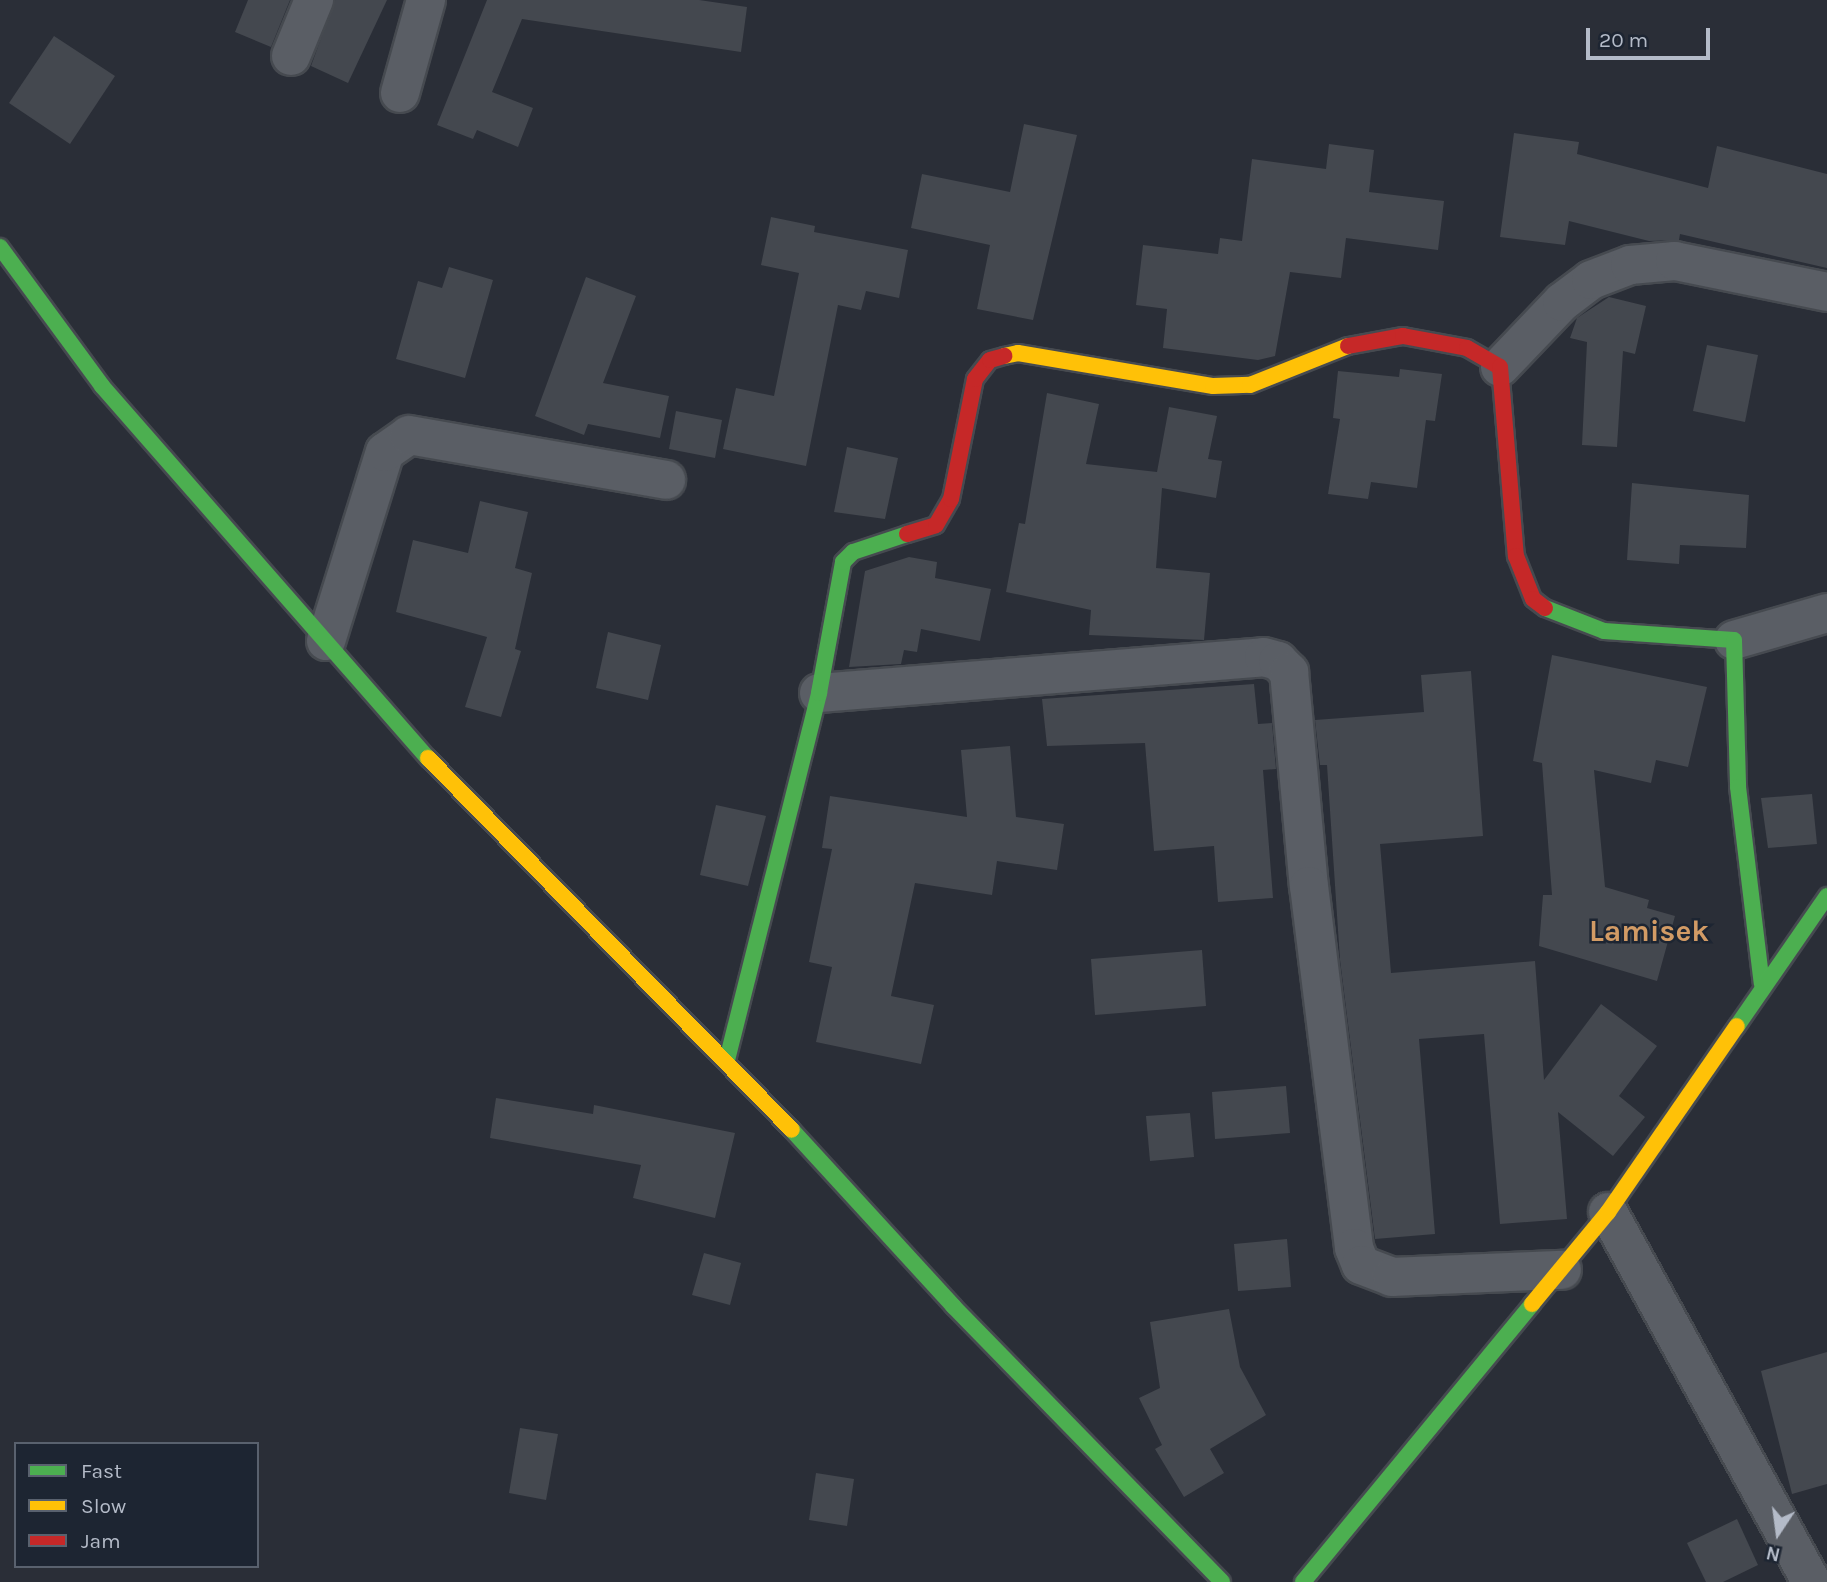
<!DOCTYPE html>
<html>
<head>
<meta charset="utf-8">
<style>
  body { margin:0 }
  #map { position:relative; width:1827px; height:1582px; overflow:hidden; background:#2a2e37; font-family:Karla,sans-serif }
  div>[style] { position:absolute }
  .building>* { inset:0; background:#44484f }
  .roads { filter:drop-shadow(2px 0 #464a50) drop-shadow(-2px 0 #464a50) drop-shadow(0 2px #464a50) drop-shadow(0 -2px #464a50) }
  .street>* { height:38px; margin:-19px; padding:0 19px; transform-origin:19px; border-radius:19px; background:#5a5e65 }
  .fast>* { height:16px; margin:-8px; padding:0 8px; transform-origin:8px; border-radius:8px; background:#4caf50 }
  .slow>* { height:16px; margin:-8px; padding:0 8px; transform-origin:8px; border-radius:8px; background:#ffc107 }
  .jam>* { height:16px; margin:-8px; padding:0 8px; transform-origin:8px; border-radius:8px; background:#c62828 }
  span { translate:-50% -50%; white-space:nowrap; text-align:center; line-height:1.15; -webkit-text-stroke:5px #1d2532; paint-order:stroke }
  .quarter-label { font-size:30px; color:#d29b65; font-weight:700 }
  .legend { position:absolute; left:14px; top:1442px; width:245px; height:126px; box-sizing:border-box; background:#1d2532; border:2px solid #59616e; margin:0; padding:9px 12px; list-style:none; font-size:21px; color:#b4bbc8 }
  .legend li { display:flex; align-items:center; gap:14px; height:35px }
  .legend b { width:35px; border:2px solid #59616e }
  .north { position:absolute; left:1743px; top:1498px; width:70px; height:70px; -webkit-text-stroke:5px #1d2532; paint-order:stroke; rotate:193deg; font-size:19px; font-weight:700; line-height:28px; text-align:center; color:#b4bbc8 }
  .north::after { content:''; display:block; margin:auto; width:24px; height:32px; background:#b4bbc8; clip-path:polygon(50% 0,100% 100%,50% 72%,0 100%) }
  .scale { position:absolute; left:1586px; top:28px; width:124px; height:32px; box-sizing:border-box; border:4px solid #b4bbc8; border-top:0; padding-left:9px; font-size:21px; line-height:24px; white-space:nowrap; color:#b4bbc8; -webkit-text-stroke:5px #1d2532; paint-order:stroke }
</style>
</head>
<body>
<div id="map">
  <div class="building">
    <div style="clip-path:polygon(248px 0,290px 0,271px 47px,235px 32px)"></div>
    <div style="clip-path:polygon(335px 0,387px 0,348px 83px,311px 66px)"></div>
    <div style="clip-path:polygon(487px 0,699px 0,747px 7px,741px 52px,522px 19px,492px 92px,533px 108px,518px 147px,477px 130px,473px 139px,437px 125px)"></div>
    <div style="clip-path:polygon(54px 36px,115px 76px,70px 144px,9px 103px)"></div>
    <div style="clip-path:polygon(1024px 124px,1077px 135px,1033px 320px,977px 309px,990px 245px,911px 228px,922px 174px,1010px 192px)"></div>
    <div style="clip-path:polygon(1514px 133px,1579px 142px,1577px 154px,1708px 188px,1717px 146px,1827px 174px,1827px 268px,1680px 234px,1679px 240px,1649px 241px,1569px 221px,1565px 245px,1500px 237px)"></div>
    <div style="clip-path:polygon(1329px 144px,1374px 150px,1369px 192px,1444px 201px,1438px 250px,1346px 238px,1341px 278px,1290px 272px,1275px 356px,1258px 360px,1163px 348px,1167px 309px,1136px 305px,1143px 245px,1218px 254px,1220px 238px,1242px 241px,1252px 159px,1326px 169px)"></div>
    <div style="clip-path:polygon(771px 217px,815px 226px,814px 232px,908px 250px,899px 298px,866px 291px,861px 310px,838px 305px,806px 466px,723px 449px,736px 388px,774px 396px,799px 273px,761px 265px)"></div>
    <div style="clip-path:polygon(449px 267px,493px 280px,465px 378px,396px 359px,418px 281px,442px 288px)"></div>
    <div style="clip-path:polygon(586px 277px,636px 296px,603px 383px,669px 396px,660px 438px,588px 424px,584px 435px,535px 416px)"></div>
    <div style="clip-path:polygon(1609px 297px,1646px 306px,1635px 354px,1623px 351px,1617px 447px,1582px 445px,1587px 342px,1570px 338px,1577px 318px)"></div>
    <div style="clip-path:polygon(1707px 345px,1758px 355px,1745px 422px,1693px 411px)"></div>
    <div style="clip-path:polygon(1400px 369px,1442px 374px,1435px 421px,1426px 420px,1417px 488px,1371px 482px,1368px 499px,1328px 494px,1340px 419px,1333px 418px,1338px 371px,1399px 377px)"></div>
    <div style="clip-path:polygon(1047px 393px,1099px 404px,1086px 464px,1157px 472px,1169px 407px,1217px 416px,1208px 459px,1222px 461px,1216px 498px,1162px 488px,1156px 568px,1210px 573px,1204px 640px,1089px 635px,1091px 610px,1006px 592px,1019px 523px,1025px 524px)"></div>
    <div style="clip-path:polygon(676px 411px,722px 420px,715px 458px,669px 449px)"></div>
    <div style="clip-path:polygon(847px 447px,898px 458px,885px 519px,834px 512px)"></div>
    <div style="clip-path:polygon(1632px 483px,1749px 495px,1746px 548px,1680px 545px,1679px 564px,1627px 560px)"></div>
    <div style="clip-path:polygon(480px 501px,528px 512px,515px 568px,532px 573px,515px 649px,521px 651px,501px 717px,465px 707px,487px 637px,396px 612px,413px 540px,468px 553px)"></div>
    <div style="clip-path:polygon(909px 557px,937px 562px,935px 578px,991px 589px,980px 641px,921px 629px,917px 652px,904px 650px,901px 664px,849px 667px,865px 571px)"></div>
    <div style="clip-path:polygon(608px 632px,661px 645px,648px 700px,596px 688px)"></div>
    <div style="clip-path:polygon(1552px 655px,1707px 687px,1688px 767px,1656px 760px,1651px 783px,1594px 770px,1605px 887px,1649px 900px,1647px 908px,1675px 916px,1657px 981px,1539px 946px,1543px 895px,1552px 895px,1542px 763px,1533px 761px)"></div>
    <div style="clip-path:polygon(1471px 671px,1483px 836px,1380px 844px,1391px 973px,1535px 961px,1544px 1080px,1601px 1004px,1657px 1046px,1619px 1096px,1645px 1117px,1613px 1156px,1558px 1112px,1567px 1219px,1500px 1224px,1484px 1034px,1419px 1039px,1435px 1234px,1375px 1239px,1340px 960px,1327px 765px,1320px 765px,1315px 720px,1424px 712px,1421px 675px)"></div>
    <div style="clip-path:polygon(1254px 684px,1258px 724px,1272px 723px,1276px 769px,1263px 770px,1273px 898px,1218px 902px,1214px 846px,1154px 851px,1145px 743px,1047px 746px,1042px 699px)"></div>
    <div style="clip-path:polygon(1010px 746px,1016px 817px,1064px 824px,1057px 870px,997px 861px,992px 895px,915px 883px,891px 996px,934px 1005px,921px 1064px,816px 1042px,832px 967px,809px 962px,832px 849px,822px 848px,830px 796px,967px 817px,961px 750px)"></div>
    <div style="clip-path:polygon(1812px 794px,1817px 844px,1768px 848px,1761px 798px)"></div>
    <div style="clip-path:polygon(716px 805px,766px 816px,748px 886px,700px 875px)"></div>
    <div style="clip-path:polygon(1202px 950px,1206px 1006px,1095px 1015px,1091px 959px)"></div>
    <div style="clip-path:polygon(1286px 1086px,1290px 1133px,1215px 1139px,1212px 1092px)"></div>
    <div style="clip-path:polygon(496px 1098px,593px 1114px,594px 1105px,735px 1133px,715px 1218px,633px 1198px,641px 1165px,490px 1138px)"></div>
    <div style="clip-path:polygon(1190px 1113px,1194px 1157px,1150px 1161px,1146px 1116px)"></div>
    <div style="clip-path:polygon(1287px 1239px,1291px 1287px,1238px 1291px,1234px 1244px)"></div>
    <div style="clip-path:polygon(704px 1253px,741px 1263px,730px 1305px,692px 1295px)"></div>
    <div style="clip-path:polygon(1229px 1309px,1240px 1367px,1266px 1415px,1210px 1449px,1224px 1473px,1184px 1497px,1155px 1449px,1162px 1445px,1139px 1398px,1160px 1388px,1150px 1322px)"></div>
    <div style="clip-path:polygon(1827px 1352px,1827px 1484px,1792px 1494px,1761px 1371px)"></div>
    <div style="clip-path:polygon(520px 1428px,558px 1434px,546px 1500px,509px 1493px)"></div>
    <div style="clip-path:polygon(816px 1473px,854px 1479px,847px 1526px,809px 1520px)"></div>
    <div style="clip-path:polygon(1737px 1519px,1758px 1565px,1723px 1582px,1706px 1582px,1687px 1543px)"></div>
  </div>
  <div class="roads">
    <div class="street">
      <div style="left:291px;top:56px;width:61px;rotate:-67.7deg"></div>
      <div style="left:400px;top:93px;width:97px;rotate:-74.4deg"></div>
      <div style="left:1500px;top:367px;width:90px;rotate:-46.4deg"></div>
      <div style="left:1562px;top:302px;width:36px;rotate:-37deg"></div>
      <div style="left:1591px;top:280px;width:42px;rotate:-21deg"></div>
      <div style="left:1630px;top:265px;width:45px;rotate:-5.1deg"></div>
      <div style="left:1675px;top:261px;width:155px;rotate:11.5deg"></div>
      <div style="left:1734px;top:640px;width:97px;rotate:-16.2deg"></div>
      <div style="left:326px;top:641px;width:198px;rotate:-72.7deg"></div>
      <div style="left:385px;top:452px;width:29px;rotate:-35deg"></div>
      <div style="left:409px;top:435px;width:261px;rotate:9.9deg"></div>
      <div style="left:819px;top:693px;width:446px;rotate:-4.6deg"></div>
      <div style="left:1264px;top:657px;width:15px;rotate:16deg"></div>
      <div style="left:1278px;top:661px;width:16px;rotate:45deg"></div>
      <div style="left:1289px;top:672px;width:215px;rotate:84.7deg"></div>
      <div style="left:1309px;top:886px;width:365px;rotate:82.9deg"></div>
      <div style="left:1354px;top:1248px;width:18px;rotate:68deg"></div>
      <div style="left:1361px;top:1265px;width:33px;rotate:21deg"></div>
      <div style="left:1392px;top:1277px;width:170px;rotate:-2.4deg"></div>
      <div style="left:1608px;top:1212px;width:422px;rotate:61.2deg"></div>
    </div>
    <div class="fast">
      <div style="left:0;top:247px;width:172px;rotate:53.7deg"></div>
      <div style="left:102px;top:386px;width:495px;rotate:48.8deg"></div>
      <div style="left:1545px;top:608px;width:63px;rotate:21.3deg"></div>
      <div style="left:1604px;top:631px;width:130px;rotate:4deg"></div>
      <div style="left:1734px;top:640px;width:147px;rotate:88.4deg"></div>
      <div style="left:1738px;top:787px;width:198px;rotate:83.1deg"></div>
      <div style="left:1737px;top:1026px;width:158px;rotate:-55.3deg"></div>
      <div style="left:727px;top:1060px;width:378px;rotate:-75.9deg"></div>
      <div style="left:819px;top:693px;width:133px;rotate:-79.6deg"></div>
      <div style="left:843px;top:562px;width:14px;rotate:-45deg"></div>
      <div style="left:853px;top:552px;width:57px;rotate:-18.4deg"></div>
      <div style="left:792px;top:1130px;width:239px;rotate:47.5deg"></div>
      <div style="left:953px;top:1306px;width:385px;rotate:45.7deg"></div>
      <div style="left:1303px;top:1582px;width:360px;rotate:-50.5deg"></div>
    </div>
    <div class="slow">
      <div style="left:1004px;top:356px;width:14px;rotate:-12deg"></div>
      <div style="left:1018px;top:353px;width:198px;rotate:9.6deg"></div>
      <div style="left:1213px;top:386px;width:37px;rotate:-2deg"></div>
      <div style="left:1250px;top:385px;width:105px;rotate:-21.7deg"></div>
      <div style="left:428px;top:758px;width:520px;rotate:45.62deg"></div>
      <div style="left:1532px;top:1304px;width:119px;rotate:-50.4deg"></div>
      <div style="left:1608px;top:1212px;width:226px;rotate:-55.3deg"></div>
    </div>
    <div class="jam">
      <div style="left:1348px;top:346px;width:56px;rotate:-10.3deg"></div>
      <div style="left:1403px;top:336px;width:65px;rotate:10.6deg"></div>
      <div style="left:1467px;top:348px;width:38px;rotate:30deg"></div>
      <div style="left:1500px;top:367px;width:190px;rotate:85.2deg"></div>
      <div style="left:1516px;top:556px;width:46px;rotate:68.4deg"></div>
      <div style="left:1533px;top:599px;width:15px;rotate:37deg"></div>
      <div style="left:907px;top:534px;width:30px;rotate:-17deg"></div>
      <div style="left:936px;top:525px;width:30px;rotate:-60deg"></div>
      <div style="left:951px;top:499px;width:122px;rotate:-78.7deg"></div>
      <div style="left:975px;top:379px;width:24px;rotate:-52deg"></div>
      <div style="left:990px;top:360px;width:15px;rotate:-16deg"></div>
    </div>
  </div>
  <div class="quarter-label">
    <span style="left:1649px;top:931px">Lamisek</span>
  </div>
  <ul class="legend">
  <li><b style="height:9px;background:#4caf50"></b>Fast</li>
  <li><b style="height:9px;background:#ffc107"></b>Slow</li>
  <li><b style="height:9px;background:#c62828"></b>Jam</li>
  </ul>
  <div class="north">N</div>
  <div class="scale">20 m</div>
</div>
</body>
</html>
